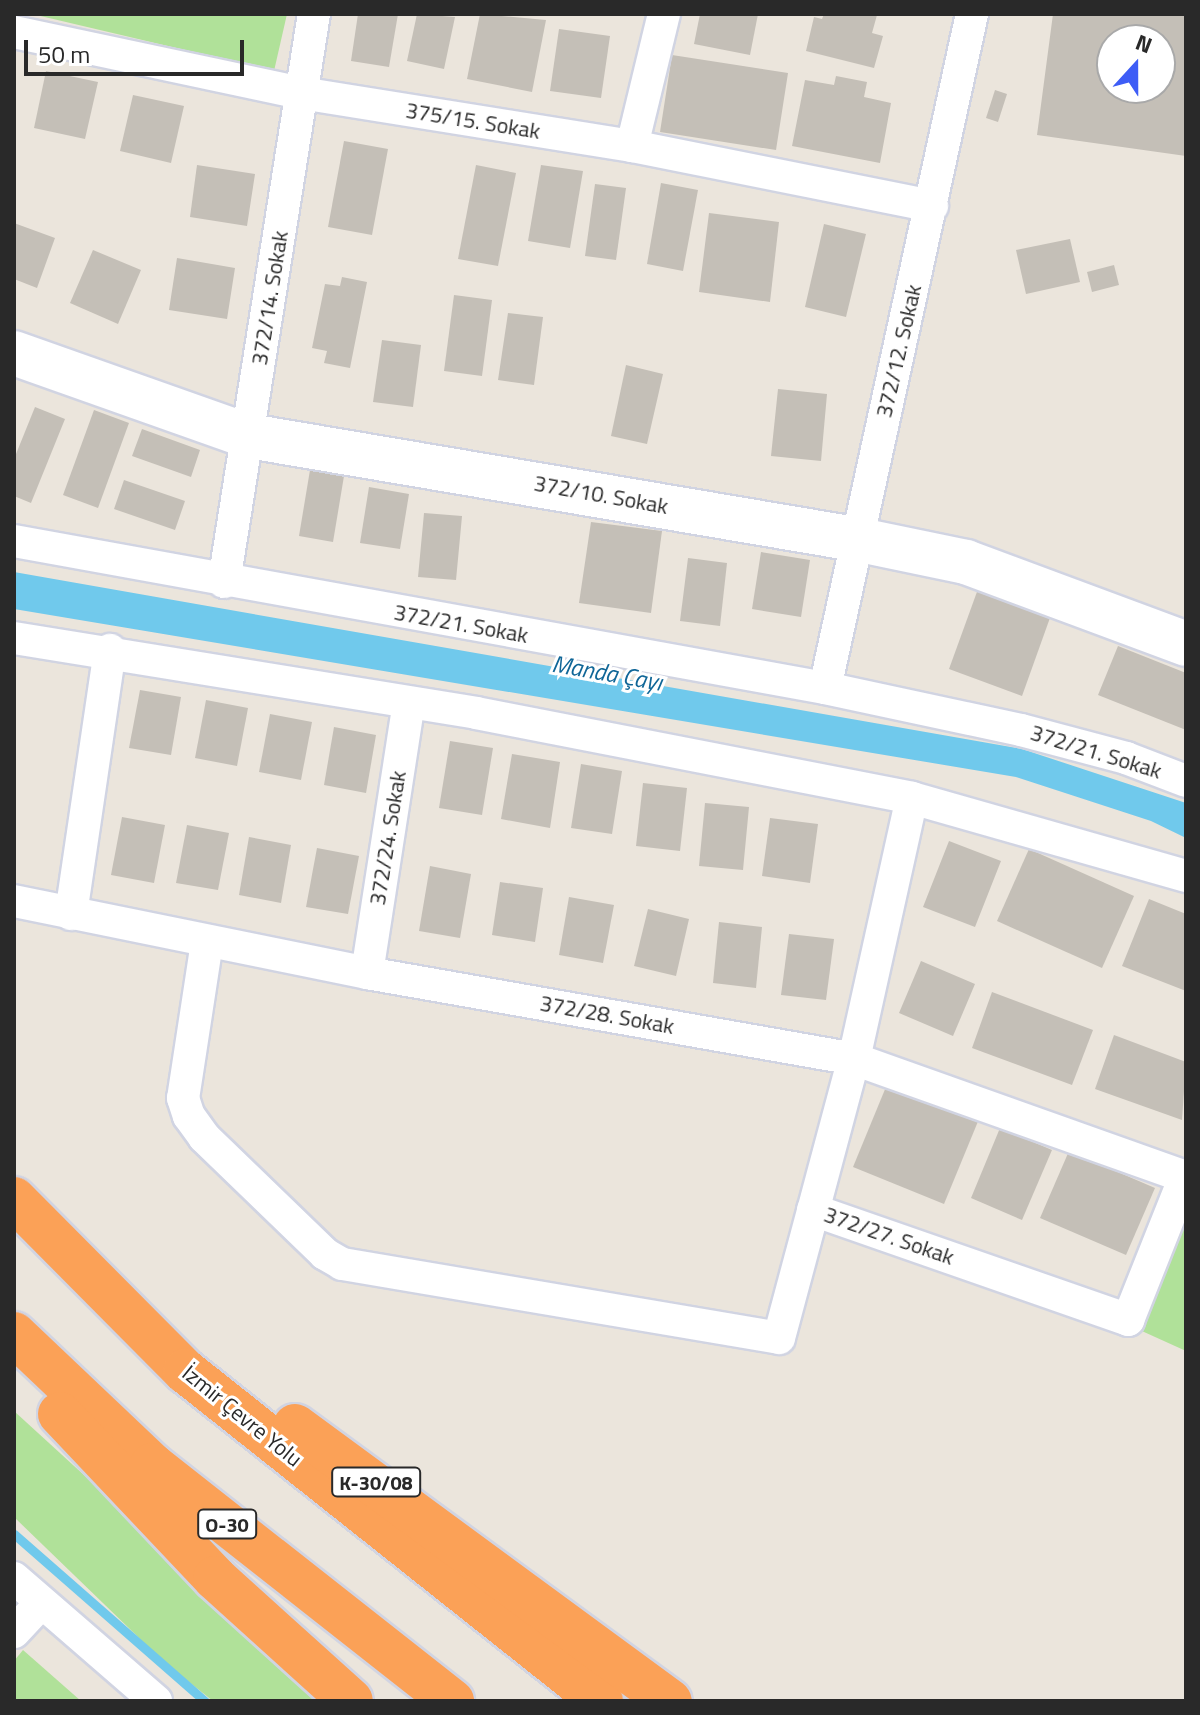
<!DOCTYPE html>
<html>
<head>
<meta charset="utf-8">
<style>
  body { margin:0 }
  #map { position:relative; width:1200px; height:1715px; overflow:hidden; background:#ebe5dc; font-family:"Titillium Web",sans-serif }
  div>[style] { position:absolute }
  .green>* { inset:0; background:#b0e199 }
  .water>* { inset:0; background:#70c9ec }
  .stream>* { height:9px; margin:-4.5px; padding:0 4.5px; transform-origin:4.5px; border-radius:4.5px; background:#70c9ec }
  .building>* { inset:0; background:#c4bfb7 }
  .roads { filter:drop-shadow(2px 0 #d1d4e2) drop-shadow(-2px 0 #d1d4e2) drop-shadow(0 2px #d1d4e2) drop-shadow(0 -2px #d1d4e2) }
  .street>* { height:32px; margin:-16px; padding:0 16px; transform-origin:16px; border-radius:16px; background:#fff }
  .secondary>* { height:44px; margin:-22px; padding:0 22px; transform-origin:22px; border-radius:22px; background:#fff }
  .highway>* { height:44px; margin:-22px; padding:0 22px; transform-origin:22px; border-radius:22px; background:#fba157 }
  span { translate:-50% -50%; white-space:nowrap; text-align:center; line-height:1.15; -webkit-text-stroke:6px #fff; paint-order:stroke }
  .shield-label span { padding:2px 6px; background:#fff; border:2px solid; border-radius:6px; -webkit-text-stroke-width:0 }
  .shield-label { font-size:20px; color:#292929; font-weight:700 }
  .street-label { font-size:22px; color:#292929 }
  .water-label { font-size:24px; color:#106697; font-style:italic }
  .frame { position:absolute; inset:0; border:16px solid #292929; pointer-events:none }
  .north { position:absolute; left:1096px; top:24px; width:80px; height:80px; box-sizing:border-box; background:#fff; border:2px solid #a9a9a9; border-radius:50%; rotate:21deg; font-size:22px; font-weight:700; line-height:32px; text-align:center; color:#292929 }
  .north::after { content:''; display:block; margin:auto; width:28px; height:36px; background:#3e5df6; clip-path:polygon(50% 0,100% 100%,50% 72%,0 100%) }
  .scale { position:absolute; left:24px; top:40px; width:220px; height:36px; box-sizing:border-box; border:4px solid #292929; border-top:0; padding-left:10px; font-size:24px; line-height:28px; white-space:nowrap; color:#292929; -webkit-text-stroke:6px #fff; paint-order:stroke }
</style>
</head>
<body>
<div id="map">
  <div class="green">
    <div style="clip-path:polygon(32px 14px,287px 14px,274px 71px)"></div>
    <div style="clip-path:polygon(1186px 1210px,1186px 1351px,1133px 1327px)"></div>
    <div style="clip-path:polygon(14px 1411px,331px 1701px,213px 1701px,165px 1663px,14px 1517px)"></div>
    <div style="clip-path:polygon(23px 1650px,81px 1701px,14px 1701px,14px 1661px)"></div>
  </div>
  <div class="water">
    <div style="clip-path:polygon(14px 572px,1022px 749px,1186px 803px,1186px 838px,1151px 821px,1016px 777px,14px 609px)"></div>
  </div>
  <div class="stream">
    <div style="left:14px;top:1534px;width:254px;rotate:41.2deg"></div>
  </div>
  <div class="building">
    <div style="clip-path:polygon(358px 14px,398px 14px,389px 67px,351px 61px)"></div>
    <div style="clip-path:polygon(417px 14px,455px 17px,444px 69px,407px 61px)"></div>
    <div style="clip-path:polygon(480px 14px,546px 20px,532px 92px,467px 79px)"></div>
    <div style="clip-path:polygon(700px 14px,758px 14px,750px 55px,694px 44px)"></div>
    <div style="clip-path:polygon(824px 14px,877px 15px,872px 33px,883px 36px,874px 68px,806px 51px,814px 17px,822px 19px)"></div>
    <div style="clip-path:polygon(evenodd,1053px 14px,1186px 14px,1186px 156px,1037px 135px,1053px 14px,1112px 40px,1160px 40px,1160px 88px,1112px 88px,1112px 40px)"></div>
    <div style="clip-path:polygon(559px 29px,610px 36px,601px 98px,550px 91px)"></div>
    <div style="clip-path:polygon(672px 55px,788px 73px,776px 150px,660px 132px)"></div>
    <div style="clip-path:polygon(46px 71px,98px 82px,85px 139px,34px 128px)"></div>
    <div style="clip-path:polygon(836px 76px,867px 82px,864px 97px,891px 103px,880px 163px,792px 146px,805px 80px,834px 85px)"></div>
    <div style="clip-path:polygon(995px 90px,1007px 94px,998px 122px,986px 118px)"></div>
    <div style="clip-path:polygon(133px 95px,184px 106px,171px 163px,120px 151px)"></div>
    <div style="clip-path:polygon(344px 141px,388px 149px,372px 235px,328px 227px)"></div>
    <div style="clip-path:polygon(197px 165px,255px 174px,247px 226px,190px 217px)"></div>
    <div style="clip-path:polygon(476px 165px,516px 173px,498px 266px,458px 259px)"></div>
    <div style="clip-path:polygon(541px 165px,583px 171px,570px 248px,528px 241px)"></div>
    <div style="clip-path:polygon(661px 183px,698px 190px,683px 271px,647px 264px)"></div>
    <div style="clip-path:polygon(595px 184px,626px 188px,616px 260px,585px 256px)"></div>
    <div style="clip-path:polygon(709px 213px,779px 222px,770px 302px,699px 292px)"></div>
    <div style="clip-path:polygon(14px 223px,55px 238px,37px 288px,14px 279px)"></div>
    <div style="clip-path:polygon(824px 224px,866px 234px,846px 317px,805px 307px)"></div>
    <div style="clip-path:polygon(1070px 239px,1080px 282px,1026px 294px,1016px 250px)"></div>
    <div style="clip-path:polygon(93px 250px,141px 270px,118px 324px,70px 303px)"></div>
    <div style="clip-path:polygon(177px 258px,235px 268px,227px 319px,169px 310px)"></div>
    <div style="clip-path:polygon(1114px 265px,1119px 285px,1092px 292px,1087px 272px)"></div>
    <div style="clip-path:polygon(342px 277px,367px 282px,350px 368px,324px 363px,327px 351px,312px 348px,325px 284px,340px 286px)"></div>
    <div style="clip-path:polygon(454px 295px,492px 300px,482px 376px,444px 371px)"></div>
    <div style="clip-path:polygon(508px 313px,543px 317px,534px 385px,498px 380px)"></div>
    <div style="clip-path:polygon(382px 340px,421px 345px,413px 407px,373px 402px)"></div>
    <div style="clip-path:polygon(626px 365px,663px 374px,647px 444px,611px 436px)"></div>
    <div style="clip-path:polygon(778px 389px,827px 394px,821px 461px,771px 456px)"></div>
    <div style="clip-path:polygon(35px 407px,65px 419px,31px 503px,14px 496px,14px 459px)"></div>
    <div style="clip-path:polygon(94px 410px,129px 423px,98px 508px,63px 495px)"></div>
    <div style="clip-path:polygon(142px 429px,200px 450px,191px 477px,132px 456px)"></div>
    <div style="clip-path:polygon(310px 470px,344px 476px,333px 542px,299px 536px)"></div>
    <div style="clip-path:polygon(124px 480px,185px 501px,175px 530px,114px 509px)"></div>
    <div style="clip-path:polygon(369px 487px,409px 494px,400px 549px,360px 543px)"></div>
    <div style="clip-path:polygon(424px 513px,462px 516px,456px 580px,418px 577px)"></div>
    <div style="clip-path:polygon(591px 522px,662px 531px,651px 613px,579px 603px)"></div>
    <div style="clip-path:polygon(761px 552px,810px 560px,801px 617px,752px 609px)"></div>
    <div style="clip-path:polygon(688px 558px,727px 563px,720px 626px,680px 621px)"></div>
    <div style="clip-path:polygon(978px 589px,1051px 615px,1022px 696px,949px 669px)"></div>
    <div style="clip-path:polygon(1118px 646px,1186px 673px,1186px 730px,1098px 695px)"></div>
    <div style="clip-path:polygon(140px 690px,181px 697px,171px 755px,129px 748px)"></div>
    <div style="clip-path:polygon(206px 700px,248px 708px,237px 766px,195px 758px)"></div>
    <div style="clip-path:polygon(270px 714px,312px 722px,301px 780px,259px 772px)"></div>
    <div style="clip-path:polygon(334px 727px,376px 735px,366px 793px,324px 785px)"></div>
    <div style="clip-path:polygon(450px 741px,493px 748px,482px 815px,439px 808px)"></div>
    <div style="clip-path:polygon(512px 754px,560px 762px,550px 828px,501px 819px)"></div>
    <div style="clip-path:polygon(581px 764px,622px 771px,612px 834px,571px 828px)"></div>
    <div style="clip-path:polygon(643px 783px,687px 788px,680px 851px,636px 846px)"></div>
    <div style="clip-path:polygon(705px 803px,749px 807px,743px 870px,699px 866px)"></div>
    <div style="clip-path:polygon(122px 817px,165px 825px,154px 883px,111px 875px)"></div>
    <div style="clip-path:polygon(770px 818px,818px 824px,810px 883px,762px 876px)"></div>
    <div style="clip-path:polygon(187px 825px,229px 833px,218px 890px,176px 883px)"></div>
    <div style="clip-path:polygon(249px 837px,291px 845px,281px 903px,239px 895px)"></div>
    <div style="clip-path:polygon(949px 841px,1001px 861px,975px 927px,923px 907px)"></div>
    <div style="clip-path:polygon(317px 848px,359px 856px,348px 914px,306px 907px)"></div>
    <div style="clip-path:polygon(1029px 849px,1134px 896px,1102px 968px,997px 921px)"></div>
    <div style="clip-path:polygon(430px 866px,471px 874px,460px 938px,419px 931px)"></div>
    <div style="clip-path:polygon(500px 882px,543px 888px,535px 942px,492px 935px)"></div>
    <div style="clip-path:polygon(569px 897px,614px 905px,603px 963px,559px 955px)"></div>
    <div style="clip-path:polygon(1149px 899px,1186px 914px,1186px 991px,1122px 966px)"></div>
    <div style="clip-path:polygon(648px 909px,689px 919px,676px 976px,634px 966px)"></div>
    <div style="clip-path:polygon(719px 922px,762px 927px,756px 988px,713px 983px)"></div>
    <div style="clip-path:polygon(789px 934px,834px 939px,826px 1000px,781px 995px)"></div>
    <div style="clip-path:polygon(921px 961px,975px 984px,953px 1036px,899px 1013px)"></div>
    <div style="clip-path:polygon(992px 992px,1093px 1030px,1072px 1085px,972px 1048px)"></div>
    <div style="clip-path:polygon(1114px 1035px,1186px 1062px,1182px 1120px,1095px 1089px)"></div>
    <div style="clip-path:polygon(888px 1082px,979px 1119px,944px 1204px,853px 1167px)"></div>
    <div style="clip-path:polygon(1000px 1128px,1052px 1150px,1022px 1220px,971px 1198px)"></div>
    <div style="clip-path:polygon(1069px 1151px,1155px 1188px,1126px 1255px,1040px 1218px)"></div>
  </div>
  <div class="roads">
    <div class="street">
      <div style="left:14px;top:32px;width:293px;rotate:12deg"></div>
      <div style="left:301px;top:93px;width:335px;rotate:9.1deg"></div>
      <div style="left:632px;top:146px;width:306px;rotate:11.3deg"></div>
      <div style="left:632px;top:146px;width:136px;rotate:-76.4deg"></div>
      <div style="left:14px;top:541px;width:824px;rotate:10.27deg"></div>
      <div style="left:825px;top:688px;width:200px;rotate:12.1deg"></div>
      <div style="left:1021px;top:730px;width:109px;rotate:14.9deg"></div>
      <div style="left:1126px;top:758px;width:64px;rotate:21deg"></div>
      <div style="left:224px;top:582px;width:575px;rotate:-81deg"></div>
      <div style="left:14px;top:638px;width:468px;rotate:9.2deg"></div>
      <div style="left:476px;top:713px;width:444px;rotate:11deg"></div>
      <div style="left:912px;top:798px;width:285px;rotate:15.9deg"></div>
      <div style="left:825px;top:688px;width:690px;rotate:-77.7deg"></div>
      <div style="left:14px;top:901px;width:360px;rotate:11.5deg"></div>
      <div style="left:367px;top:973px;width:495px;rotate:10deg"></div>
      <div style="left:854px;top:1059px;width:352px;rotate:19.6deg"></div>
      <div style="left:71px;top:914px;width:267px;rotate:-81.6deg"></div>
      <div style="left:207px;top:942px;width:158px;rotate:98.7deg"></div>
      <div style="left:183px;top:1098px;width:19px;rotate:72deg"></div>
      <div style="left:189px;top:1116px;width:26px;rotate:54deg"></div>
      <div style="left:204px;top:1137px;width:168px;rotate:44deg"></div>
      <div style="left:325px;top:1254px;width:20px;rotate:30deg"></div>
      <div style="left:342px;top:1264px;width:443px;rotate:9.6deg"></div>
      <div style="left:779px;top:1338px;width:289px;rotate:-75deg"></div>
      <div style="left:854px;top:1059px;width:267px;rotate:-77.5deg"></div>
      <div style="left:367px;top:973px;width:273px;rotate:-81.2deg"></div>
      <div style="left:813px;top:1210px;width:334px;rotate:19.2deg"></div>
      <div style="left:1128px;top:1320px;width:154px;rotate:-68.3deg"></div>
      <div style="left:14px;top:1578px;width:188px;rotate:40.9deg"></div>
      <div style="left:14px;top:1632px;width:40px;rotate:-47deg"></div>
    </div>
    <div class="secondary">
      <div style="left:14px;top:353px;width:249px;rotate:19.5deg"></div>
      <div style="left:249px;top:436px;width:615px;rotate:9.65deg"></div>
      <div style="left:855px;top:539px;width:113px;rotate:11.7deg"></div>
      <div style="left:966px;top:562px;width:235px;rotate:20.4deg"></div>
    </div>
    <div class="highway">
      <div style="left:14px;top:1199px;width:243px;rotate:45.2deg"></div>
      <div style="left:185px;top:1371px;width:531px;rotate:38.42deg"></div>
      <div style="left:14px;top:1334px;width:190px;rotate:43.5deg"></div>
      <div style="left:152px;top:1465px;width:382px;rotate:38.2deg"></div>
      <div style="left:60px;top:1414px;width:226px;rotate:46.6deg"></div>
      <div style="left:215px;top:1578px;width:183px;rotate:42.1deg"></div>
      <div style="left:295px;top:1426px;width:465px;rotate:36.3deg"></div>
    </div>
  </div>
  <div class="shield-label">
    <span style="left:376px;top:1482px">K-30/08</span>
    <span style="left:227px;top:1524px">O-30</span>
  </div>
  <div class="street-label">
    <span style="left:473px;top:121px;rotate:9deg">375/15. Sokak</span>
    <span style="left:270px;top:298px;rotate:-81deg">372/14. Sokak</span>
    <span style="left:899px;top:351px;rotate:-77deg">372/12. Sokak</span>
    <span style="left:601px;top:495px;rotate:10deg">372/10. Sokak</span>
    <span style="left:461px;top:624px;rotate:10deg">372/21. Sokak</span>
    <span style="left:1096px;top:752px;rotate:17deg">372/21. Sokak</span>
    <span style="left:388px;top:838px;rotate:-81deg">372/24. Sokak</span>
    <span style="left:607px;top:1015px;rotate:10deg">372/28. Sokak</span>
    <span style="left:889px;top:1236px;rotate:19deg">372/27. Sokak</span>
    <span style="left:242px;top:1416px;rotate:39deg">İzmir Çevre Yolu</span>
  </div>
  <div class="water-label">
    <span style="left:607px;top:673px;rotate:10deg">Manda Çayı</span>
  </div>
  <div class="frame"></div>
  <div class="north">N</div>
  <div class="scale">50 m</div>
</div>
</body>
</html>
